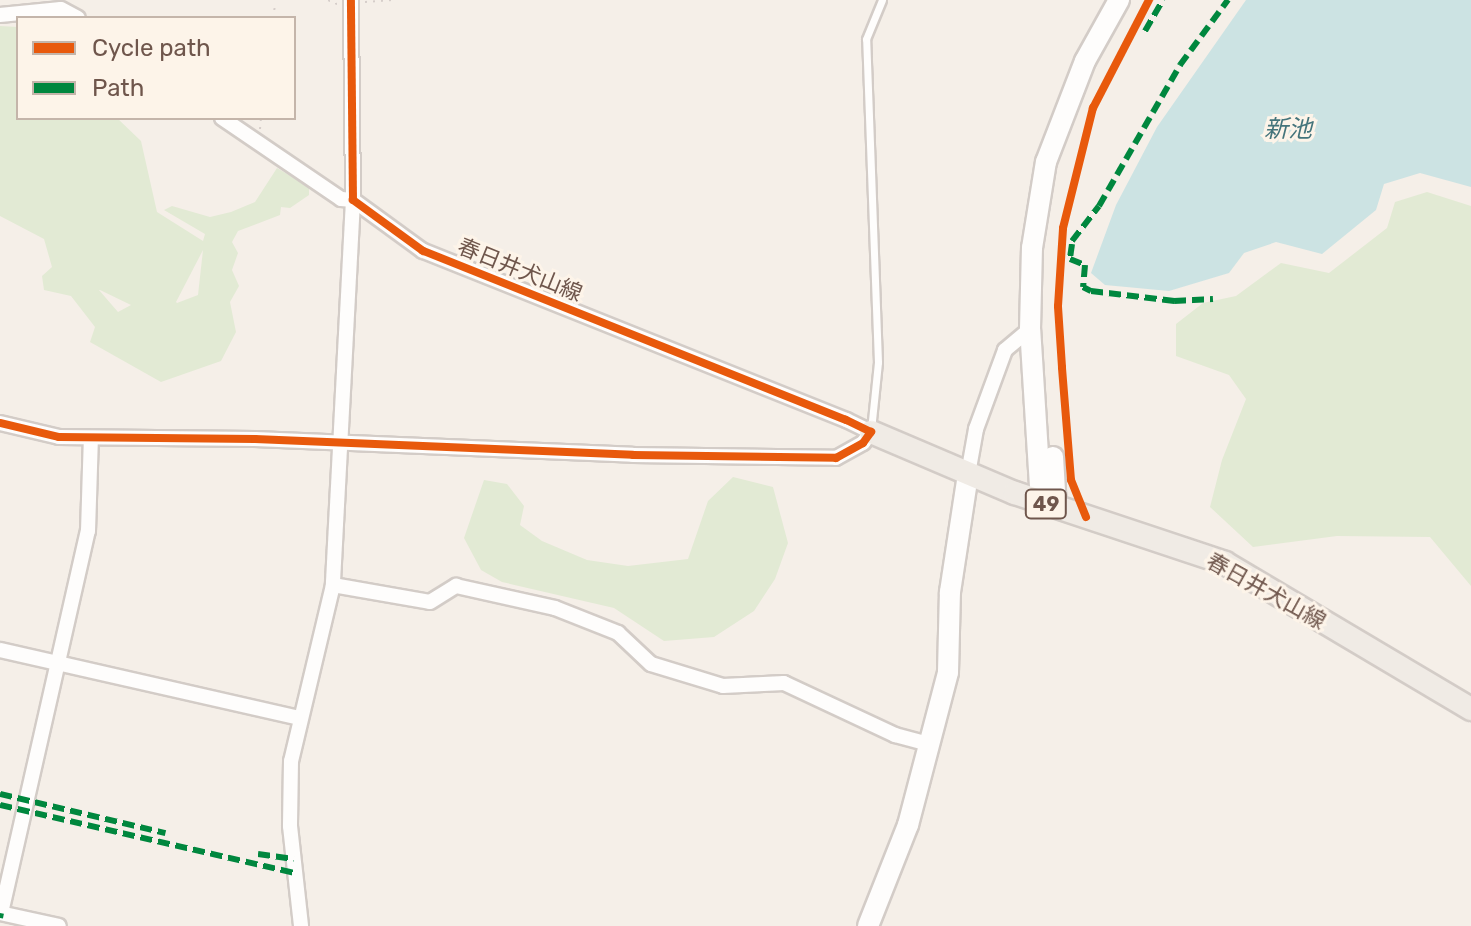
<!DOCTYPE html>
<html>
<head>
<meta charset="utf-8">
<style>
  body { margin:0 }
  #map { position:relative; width:1471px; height:926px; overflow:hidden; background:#f5efe8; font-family:Rubik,"Noto Sans JP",sans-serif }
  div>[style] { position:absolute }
  .green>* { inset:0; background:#e2ead4 }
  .water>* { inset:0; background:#cce3e3 }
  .path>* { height:2px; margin-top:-1px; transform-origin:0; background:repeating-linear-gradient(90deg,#d6ceca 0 2px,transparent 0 8px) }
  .roads { filter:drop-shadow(2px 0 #d3ccc7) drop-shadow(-2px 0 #d3ccc7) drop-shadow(0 2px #d3ccc7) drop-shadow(0 -2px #d3ccc7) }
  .service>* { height:7px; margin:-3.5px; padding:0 3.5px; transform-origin:3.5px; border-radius:3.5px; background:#fefdfc }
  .minor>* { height:14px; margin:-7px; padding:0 7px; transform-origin:7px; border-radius:7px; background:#fefdfc }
  .secondary>* { height:20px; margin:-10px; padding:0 10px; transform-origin:10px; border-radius:10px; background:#fefdfc }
  .primary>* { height:22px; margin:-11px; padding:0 11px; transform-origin:11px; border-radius:11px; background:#f0ebe5 }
  .quiet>* { height:6px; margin-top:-3px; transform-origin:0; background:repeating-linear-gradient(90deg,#00873e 0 12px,transparent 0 18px) }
  .cycleway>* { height:8px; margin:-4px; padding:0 4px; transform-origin:4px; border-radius:4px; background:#e8590c }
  span { translate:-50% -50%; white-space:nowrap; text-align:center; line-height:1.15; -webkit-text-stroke:6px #fdf4e9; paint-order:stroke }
  .shield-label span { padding:2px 6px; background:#fdf4e9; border:2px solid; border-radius:6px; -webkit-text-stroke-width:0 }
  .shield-label { font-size:20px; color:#6f564c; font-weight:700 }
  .street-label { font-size:22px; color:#6f564c }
  .water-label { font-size:24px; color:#44747b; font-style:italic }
  .legend { position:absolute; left:16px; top:16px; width:280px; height:104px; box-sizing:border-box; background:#fdf4e9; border:2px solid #c4b5aa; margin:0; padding:10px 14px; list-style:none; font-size:24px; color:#6f564c }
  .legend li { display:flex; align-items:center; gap:16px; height:40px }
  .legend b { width:40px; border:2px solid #c4b5aa }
</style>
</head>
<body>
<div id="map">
  <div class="green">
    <div style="clip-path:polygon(evenodd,0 26px,18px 27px,18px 118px,117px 118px,141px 141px,157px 212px,203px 241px,205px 234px,164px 210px,172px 206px,210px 217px,231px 212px,255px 202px,277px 168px,309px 187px,309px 195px,290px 208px,281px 207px,280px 215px,238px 231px,232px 242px,238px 253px,232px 270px,239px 286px,230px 302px,236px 332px,221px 361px,161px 382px,90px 342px,95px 327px,71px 296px,44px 290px,42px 276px,52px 267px,44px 239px,0 216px,0 26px,203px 250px,198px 295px,177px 303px,176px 302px,203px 250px,0 26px,99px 290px,100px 290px,131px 305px,118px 312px,99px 290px)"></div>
    <div style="clip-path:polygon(1427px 192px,1471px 206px,1471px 586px,1430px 537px,1337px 536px,1253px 547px,1210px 507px,1222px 460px,1246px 399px,1229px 375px,1176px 356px,1176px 324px,1203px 303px,1236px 296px,1281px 263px,1329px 273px,1387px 228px,1395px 202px)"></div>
    <div style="clip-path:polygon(733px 477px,773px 487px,788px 543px,775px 579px,754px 611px,714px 637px,664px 641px,614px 608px,502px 582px,481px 570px,464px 538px,484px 480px,507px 484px,524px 506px,520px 525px,542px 541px,587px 560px,628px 566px,688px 559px,708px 501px)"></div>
  </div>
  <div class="water">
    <div style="clip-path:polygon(1246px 0,1471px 0,1471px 187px,1420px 173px,1384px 184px,1376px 210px,1322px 254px,1276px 242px,1244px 253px,1229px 273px,1169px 291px,1105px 285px,1091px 273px,1116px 205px,1157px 127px)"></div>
  </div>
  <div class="path">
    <div style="left:328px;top:0;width:10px;rotate:24deg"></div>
    <div style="left:365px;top:2px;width:31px;rotate:-4deg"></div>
    <div style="left:273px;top:18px;width:12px;rotate:-81deg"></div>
    <div style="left:260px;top:129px;width:11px;rotate:-85deg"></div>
  </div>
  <div class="roads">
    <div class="service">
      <div style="left:871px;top:430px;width:68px;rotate:-84.1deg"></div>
      <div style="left:878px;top:362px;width:323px;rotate:-92.1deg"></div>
      <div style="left:866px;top:39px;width:42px;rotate:-67.7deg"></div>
    </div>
    <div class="minor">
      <div style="left:0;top:15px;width:61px;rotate:-5.6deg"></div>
      <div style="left:61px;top:9px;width:19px;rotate:28deg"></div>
      <div style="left:222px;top:118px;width:144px;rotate:34.2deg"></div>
      <div style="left:341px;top:199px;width:12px;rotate:5deg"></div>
      <div style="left:353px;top:200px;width:386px;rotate:93deg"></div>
      <div style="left:333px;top:585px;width:181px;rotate:103.4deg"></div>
      <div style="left:291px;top:761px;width:65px;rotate:90.9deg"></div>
      <div style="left:290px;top:826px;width:101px;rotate:83.7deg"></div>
      <div style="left:0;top:423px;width:61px;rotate:13.3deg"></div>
      <div style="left:59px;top:437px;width:196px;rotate:0.6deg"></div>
      <div style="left:255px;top:439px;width:378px;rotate:2.4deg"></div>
      <div style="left:633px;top:455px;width:203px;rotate:0.8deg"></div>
      <div style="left:836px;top:458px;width:31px;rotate:-29deg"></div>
      <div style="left:863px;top:443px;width:14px;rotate:-54deg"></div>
      <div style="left:871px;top:432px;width:28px;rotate:-154deg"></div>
      <div style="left:846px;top:420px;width:456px;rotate:-158.2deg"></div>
      <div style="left:423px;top:251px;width:87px;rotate:-143.9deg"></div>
      <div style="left:353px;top:200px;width:200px;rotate:-90.6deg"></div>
      <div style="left:968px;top:474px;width:46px;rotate:-79.9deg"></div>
      <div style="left:976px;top:429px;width:84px;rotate:-69.8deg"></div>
      <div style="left:1005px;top:350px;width:33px;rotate:-40deg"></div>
      <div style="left:333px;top:585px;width:98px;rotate:9.9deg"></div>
      <div style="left:430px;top:602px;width:31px;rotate:-32deg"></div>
      <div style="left:456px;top:586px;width:101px;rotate:12.5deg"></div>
      <div style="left:555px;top:608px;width:68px;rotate:21.6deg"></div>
      <div style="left:618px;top:633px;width:45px;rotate:43.2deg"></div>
      <div style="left:651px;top:664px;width:75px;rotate:17deg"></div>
      <div style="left:723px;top:686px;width:61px;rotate:-2.8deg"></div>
      <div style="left:784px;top:683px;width:123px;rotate:25.1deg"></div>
      <div style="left:895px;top:735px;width:31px;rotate:15deg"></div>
      <div style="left:0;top:650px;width:308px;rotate:12.8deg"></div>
      <div style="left:0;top:913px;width:60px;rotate:12.4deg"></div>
      <div style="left:1px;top:913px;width:392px;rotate:-77.2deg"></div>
      <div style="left:88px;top:531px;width:93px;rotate:-88.2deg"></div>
    </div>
    <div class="secondary">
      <div style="left:1053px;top:457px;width:50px;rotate:86.6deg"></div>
      <div style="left:1041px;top:502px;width:173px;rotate:-93.6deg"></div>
      <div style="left:1030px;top:329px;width:81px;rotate:-88.6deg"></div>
      <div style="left:1032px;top:248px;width:87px;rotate:-80.8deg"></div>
      <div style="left:1046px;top:162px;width:108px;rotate:-68.9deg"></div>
      <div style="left:1085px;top:61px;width:70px;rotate:-60.9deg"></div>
      <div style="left:868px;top:926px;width:109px;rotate:-68.4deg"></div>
      <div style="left:908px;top:825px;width:158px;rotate:-75.3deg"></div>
      <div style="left:948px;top:672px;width:80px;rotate:-88.6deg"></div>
      <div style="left:950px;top:592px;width:119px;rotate:-81.3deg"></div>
    </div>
    <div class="primary">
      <div style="left:871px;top:432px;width:156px;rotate:23deg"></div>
      <div style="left:1015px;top:493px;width:221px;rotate:18.4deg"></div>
      <div style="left:1225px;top:563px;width:286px;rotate:30.7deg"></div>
    </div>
  </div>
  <div class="quiet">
    <div style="left:1145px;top:31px;width:36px;rotate:-60deg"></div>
    <div style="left:1072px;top:241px;width:44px;rotate:-52.4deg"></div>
    <div style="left:1099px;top:206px;width:163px;rotate:-60.1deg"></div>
    <div style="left:1180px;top:65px;width:81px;rotate:-53.6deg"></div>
    <div style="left:1072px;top:244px;width:15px;rotate:98deg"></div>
    <div style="left:1070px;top:259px;width:16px;rotate:22deg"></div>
    <div style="left:1085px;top:265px;width:22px;rotate:95deg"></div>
    <div style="left:1083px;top:287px;width:9px;rotate:27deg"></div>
    <div style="left:1091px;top:291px;width:84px;rotate:6.9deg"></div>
    <div style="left:1174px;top:301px;width:39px;rotate:-3deg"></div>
    <div style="left:0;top:794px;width:170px;rotate:13.3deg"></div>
    <div style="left:0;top:805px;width:303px;rotate:13deg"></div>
    <div style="left:258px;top:854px;width:36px;rotate:8deg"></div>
    <div style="left:0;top:918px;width:5px;rotate:-79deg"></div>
  </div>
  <div class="cycleway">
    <div style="left:0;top:423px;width:61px;rotate:13.3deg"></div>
    <div style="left:59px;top:437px;width:196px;rotate:0.6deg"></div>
    <div style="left:255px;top:439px;width:378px;rotate:2.4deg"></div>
    <div style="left:633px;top:455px;width:203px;rotate:0.8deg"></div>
    <div style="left:836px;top:458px;width:31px;rotate:-29deg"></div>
    <div style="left:863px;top:443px;width:14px;rotate:-54deg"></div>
    <div style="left:871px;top:432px;width:28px;rotate:-154deg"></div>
    <div style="left:846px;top:420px;width:456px;rotate:-158.2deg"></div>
    <div style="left:423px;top:251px;width:87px;rotate:-143.9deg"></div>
    <div style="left:353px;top:200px;width:200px;rotate:-90.6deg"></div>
    <div style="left:1086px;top:517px;width:40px;rotate:-112deg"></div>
    <div style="left:1071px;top:480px;width:113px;rotate:-94.6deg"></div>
    <div style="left:1062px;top:367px;width:61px;rotate:-93.8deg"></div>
    <div style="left:1058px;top:306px;width:78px;rotate:-86.3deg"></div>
    <div style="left:1063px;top:228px;width:124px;rotate:-76deg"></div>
    <div style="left:1093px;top:108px;width:122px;rotate:-62.6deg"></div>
  </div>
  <div class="shield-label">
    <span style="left:1046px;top:504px">49</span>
  </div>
  <div class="street-label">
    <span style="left:520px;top:270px;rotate:22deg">春日井犬山線</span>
    <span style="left:1266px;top:591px;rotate:29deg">春日井犬山線</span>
  </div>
  <div class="water-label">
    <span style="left:1288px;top:130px">新池</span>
  </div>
  <ul class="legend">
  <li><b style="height:10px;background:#e8590c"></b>Cycle path</li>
  <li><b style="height:10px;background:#00873e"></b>Path</li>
  </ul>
</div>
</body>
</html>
